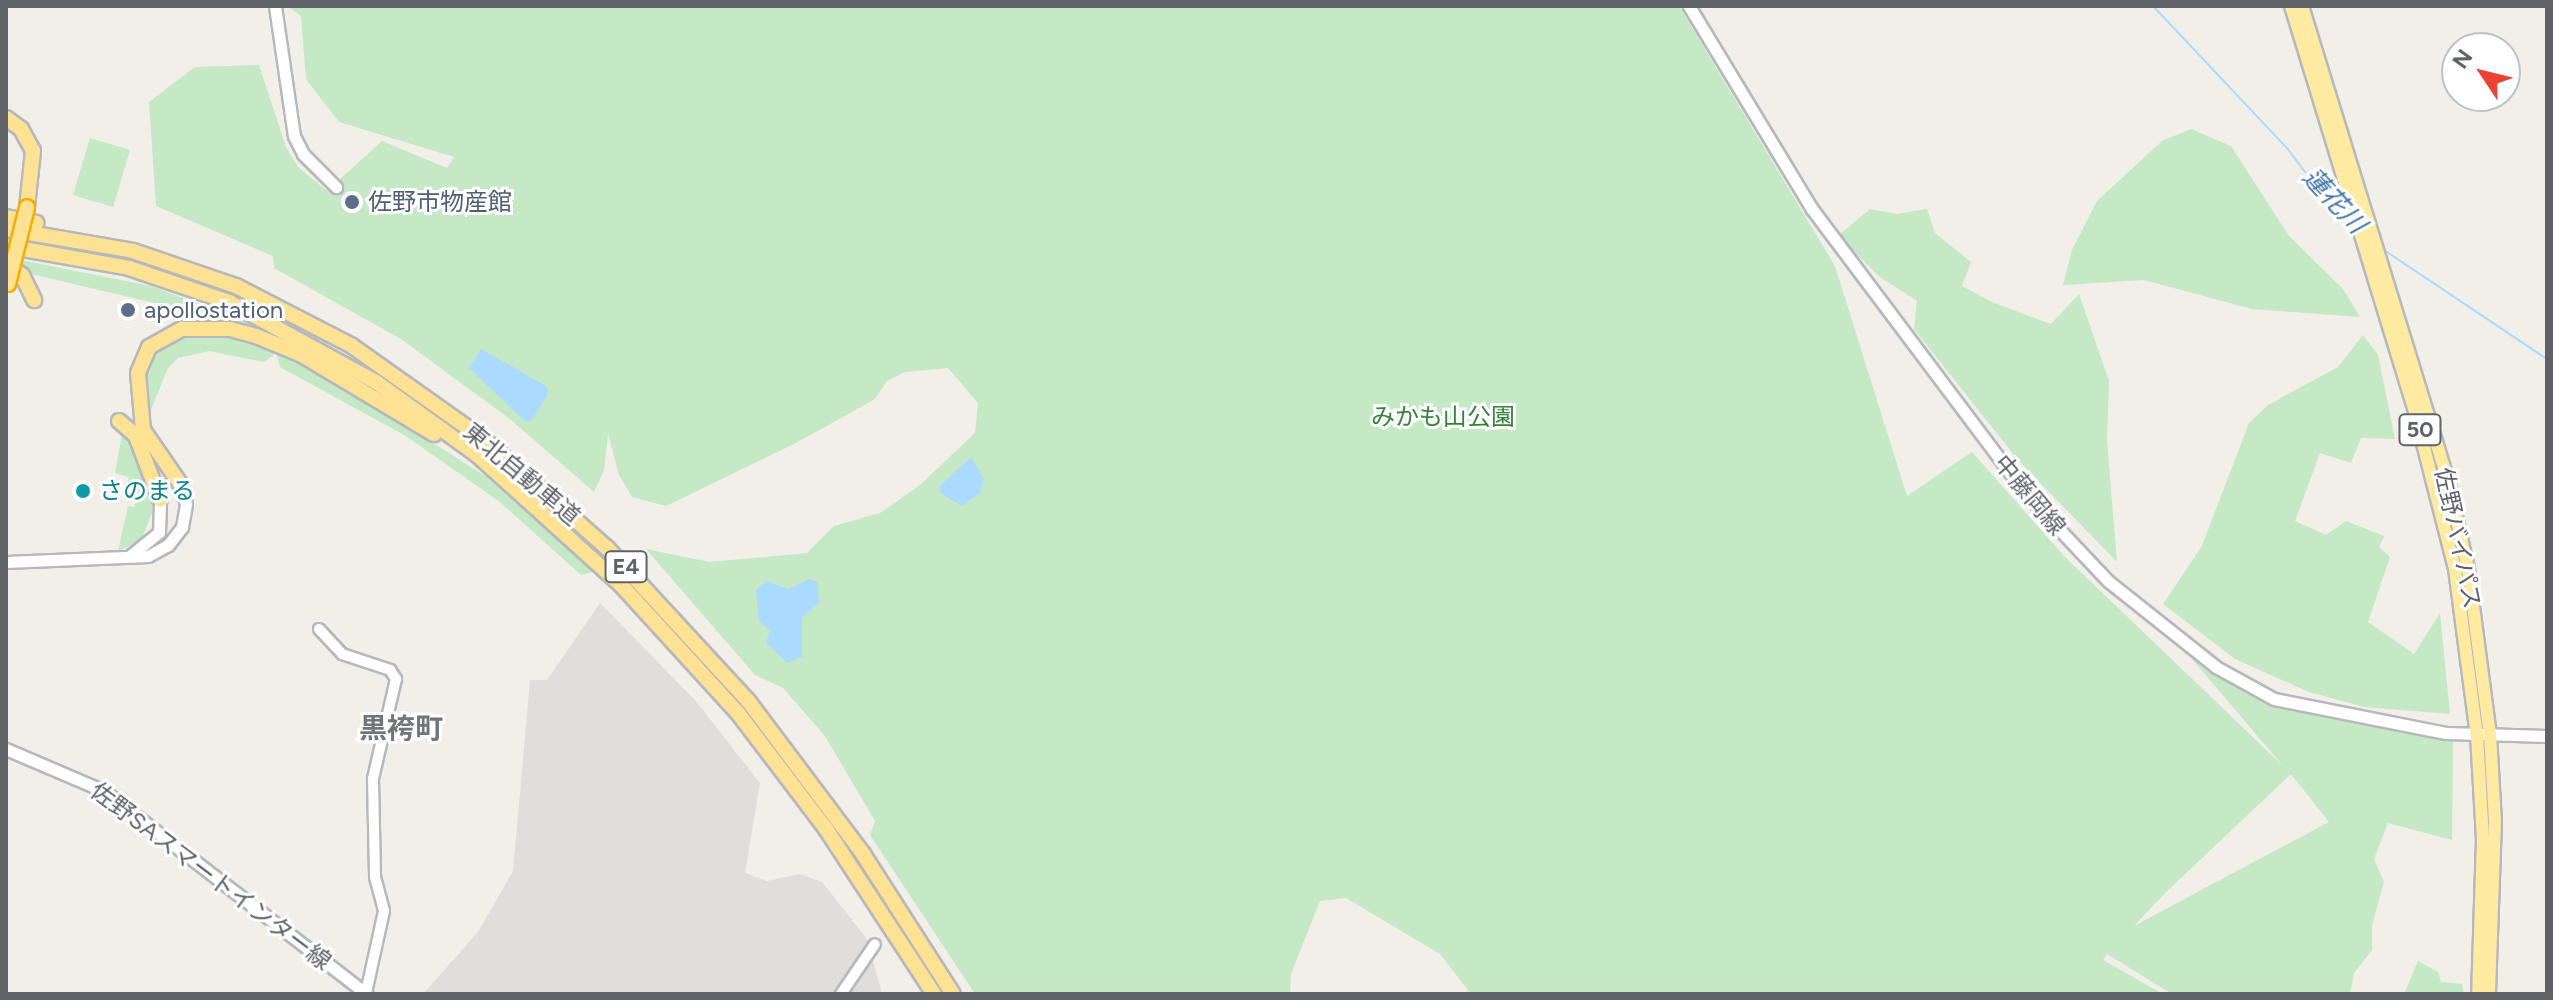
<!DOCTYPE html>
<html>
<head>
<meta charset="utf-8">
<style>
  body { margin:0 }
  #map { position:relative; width:2553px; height:1000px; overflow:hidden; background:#f1efe8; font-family:Figtree,"Noto Sans JP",sans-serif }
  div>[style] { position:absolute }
  .industrial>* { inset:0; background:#e0deda }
  .green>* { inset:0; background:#c5e8c5 }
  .water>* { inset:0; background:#aadaff }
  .stream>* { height:2px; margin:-1px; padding:0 1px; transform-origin:1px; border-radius:1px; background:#aadaff }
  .roads { filter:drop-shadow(2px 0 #b5b8bc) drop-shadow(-2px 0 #b5b8bc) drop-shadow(0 2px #b5b8bc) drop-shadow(0 -2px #b5b8bc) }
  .tertiary>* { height:10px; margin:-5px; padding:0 5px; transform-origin:5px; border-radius:5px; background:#fff }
  .secondary>* { height:11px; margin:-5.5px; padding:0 5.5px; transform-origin:5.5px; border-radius:5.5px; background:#fff }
  .trunk>* { height:12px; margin:-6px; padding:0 6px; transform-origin:6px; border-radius:6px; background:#feeaa1 }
  .motorway>* { height:14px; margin:-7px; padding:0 7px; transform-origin:7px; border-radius:7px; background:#fde293 }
  .bridges { filter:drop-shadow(2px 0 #f9ab00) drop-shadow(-2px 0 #f9ab00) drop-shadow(0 2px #f9ab00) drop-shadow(0 -2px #f9ab00) }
  .motorway-bridge>* { height:14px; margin:-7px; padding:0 7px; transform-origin:7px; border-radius:7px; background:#fde293 }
  .dots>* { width:22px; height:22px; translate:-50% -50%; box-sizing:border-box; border:4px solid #fff; border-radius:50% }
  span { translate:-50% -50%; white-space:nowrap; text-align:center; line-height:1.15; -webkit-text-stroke:6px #fff; paint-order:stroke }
  .shield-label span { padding:2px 6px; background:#fff; border:2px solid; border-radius:6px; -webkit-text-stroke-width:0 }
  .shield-label { font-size:22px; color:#5f6368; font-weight:700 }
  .service-label { font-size:24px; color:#4e5e75 }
  .left { translate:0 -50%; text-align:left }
  .park-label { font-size:24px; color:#348238 }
  .street-label { font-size:24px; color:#5f6368 }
  .culture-label { font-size:24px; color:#0d838f }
  .water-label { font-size:26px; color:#4174aa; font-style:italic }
  .quarter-label { font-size:28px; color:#70757a; font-weight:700 }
  .frame { position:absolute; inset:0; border:8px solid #5f6368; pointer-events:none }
  .north { position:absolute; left:2441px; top:32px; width:80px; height:80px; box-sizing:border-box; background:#fff; border:2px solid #bfc1c3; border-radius:50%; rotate:305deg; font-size:22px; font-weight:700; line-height:32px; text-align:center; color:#5f6368 }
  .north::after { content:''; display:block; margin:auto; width:28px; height:36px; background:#ea4335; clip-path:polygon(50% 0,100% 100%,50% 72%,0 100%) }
</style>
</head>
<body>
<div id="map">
  <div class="industrial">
    <div style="clip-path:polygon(600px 603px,695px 700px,760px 783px,745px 873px,767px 881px,800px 874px,822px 882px,867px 939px,882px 994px,423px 994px,478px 932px,513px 871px,530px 680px,547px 680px)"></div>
  </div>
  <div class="green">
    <div style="clip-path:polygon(evenodd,287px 6px,1679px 6px,1835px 266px,1907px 496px,1972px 452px,2064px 556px,2283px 766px,2181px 646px,2243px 688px,2315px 716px,2453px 736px,2452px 840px,2388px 823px,2374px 859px,2384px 882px,2372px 925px,2372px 950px,2354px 973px,2350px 994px,2172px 994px,2107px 954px,2103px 960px,2163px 994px,1471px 994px,1440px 954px,1346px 898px,1320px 901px,1291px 974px,1290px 994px,975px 994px,870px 835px,875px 821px,825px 736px,783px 688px,755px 675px,646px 549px,709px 562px,807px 553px,834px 526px,880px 513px,920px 485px,975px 433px,978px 403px,948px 368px,905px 372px,887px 381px,875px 399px,796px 443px,666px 506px,632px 497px,619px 475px,608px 434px,604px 470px,594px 492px,510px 419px,401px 339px,274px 268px,273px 256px,156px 206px,149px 102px,195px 67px,259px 65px,286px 147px,298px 167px,327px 191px,382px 141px,447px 168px,454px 157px,339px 122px,306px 79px,301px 16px,287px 6px,2291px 774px,2329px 822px,2134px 926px,2164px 894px,2291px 774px)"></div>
    <div style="clip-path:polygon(2191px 129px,2231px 146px,2289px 236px,2343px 289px,2360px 317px,2252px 309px,2144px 280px,2063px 285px,2072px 250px,2097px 201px,2162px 141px)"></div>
    <div style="clip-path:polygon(90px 138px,130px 150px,113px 207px,73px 195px)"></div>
    <div style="clip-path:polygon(1870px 209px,1897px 214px,1927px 209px,1935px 233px,1971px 262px,1962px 286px,1992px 302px,2051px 324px,2079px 294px,2109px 381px,2107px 441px,2117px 562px,2018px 460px,1914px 329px,1917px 301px,1880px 277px,1838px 236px)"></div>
    <div style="clip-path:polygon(6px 257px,151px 286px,253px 324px,317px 357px,154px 303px,27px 273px)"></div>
    <div style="clip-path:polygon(188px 331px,246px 338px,344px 386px,485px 476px,593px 572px,581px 575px,500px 502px,406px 436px,280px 367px,276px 353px,264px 362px,209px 351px,178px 358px,168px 368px,150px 412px,144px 375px,154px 348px)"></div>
    <div style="clip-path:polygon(2363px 335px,2378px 355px,2395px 439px,2361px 438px,2351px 463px,2320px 453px,2295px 521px,2326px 535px,2346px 521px,2384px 536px,2379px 547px,2390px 557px,2368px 622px,2414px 654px,2440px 613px,2450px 714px,2364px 707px,2309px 692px,2235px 659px,2163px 604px,2202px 546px,2249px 423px,2268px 405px,2338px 367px)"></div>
    <div style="clip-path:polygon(123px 429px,132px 440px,155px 505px,141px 541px,118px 551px,128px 506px,134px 507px,137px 497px,125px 493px,129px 477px,115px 473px)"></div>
    <div style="clip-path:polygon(2418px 961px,2438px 972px,2441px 982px,2462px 984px,2464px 994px,2404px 994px)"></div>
  </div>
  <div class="water">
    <div style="clip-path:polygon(481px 349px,546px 386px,548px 394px,532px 420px,525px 421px,469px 368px)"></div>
    <div style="clip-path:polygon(971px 457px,984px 479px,980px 493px,962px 506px,940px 493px,940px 486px)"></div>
    <div style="clip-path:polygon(810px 579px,817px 582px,819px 602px,802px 618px,802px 657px,787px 663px,766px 643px,770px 631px,759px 621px,756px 590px,767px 581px,788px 589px)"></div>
  </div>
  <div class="stream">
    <div style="left:2153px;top:6px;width:195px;rotate:46.7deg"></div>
    <div style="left:2287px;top:148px;width:70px;rotate:53.1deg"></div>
    <div style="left:2329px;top:204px;width:33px;rotate:44deg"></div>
    <div style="left:2384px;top:250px;width:196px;rotate:33.8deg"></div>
  </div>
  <div class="roads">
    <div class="tertiary">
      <div style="left:319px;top:629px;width:34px;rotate:47deg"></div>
      <div style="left:342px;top:654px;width:51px;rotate:18.4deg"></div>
      <div style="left:390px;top:670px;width:11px;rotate:56deg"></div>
      <div style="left:396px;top:679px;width:103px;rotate:103deg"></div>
      <div style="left:373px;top:779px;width:98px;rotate:88.8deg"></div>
      <div style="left:375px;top:877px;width:35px;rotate:75deg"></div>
      <div style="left:384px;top:911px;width:84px;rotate:102.4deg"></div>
      <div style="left:841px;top:994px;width:60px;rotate:-55.8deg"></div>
    </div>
    <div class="secondary">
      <div style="left:275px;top:6px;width:131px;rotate:81.7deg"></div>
      <div style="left:294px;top:136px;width:20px;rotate:63deg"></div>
      <div style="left:303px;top:154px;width:47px;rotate:45deg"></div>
      <div style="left:1689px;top:6px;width:237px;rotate:58.8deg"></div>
      <div style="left:1812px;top:209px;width:355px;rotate:53.1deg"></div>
      <div style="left:2025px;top:493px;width:121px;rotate:46.7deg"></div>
      <div style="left:2108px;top:581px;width:138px;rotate:38.5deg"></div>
      <div style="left:2216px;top:667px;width:66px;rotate:28.9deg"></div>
      <div style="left:2274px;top:699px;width:175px;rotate:11.2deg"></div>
      <div style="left:2446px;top:733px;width:101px;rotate:1.7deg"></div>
      <div style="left:131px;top:555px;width:36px;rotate:-39deg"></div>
      <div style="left:159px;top:532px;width:32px;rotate:-88deg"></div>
      <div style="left:6px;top:562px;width:142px;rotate:-2.4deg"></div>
      <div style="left:148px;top:556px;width:23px;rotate:-29deg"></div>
      <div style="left:168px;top:545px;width:23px;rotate:-52deg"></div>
      <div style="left:182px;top:527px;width:23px;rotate:-80deg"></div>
      <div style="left:186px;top:504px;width:20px;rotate:-105deg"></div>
      <div style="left:6px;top:749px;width:107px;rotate:23.2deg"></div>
      <div style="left:104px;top:791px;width:332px;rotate:37.7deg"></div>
    </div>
    <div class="trunk">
      <div style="left:2291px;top:6px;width:429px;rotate:73deg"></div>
      <div style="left:2416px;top:416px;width:158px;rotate:75.7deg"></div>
      <div style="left:2455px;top:569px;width:167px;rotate:82.5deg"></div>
      <div style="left:2477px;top:735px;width:104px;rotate:86.7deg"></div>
      <div style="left:2483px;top:839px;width:155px;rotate:91.8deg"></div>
      <div style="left:2302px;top:6px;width:497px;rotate:72.9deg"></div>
      <div style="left:2448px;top:481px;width:89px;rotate:77.1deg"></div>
      <div style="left:2468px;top:568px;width:168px;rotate:82.5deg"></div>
      <div style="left:2490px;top:735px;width:86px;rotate:86.7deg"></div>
      <div style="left:2495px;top:821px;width:173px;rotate:92deg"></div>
    </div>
    <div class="motorway">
      <div style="left:6px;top:118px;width:19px;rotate:36deg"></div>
      <div style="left:21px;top:129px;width:25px;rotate:61deg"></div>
      <div style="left:33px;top:151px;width:56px;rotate:96.1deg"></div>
      <div style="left:6px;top:217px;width:31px;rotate:11deg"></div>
      <div style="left:6px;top:229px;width:129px;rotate:9.8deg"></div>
      <div style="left:133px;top:251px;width:109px;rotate:18.8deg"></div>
      <div style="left:236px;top:286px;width:131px;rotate:27.3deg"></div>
      <div style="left:352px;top:346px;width:164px;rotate:35.3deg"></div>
      <div style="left:486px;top:441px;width:162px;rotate:41.5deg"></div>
      <div style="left:607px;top:548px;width:209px;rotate:47.3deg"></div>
      <div style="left:749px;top:702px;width:190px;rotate:53.1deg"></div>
      <div style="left:863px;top:854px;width:166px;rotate:57.3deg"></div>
      <div style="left:6px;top:246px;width:125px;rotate:10.1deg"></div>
      <div style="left:129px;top:268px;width:106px;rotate:18.8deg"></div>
      <div style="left:229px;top:302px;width:167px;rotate:28.6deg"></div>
      <div style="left:376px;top:382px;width:123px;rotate:35.8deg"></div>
      <div style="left:476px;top:454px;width:195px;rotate:42.1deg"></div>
      <div style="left:621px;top:585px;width:173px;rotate:47.6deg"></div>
      <div style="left:738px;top:713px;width:146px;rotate:52.8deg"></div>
      <div style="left:826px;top:829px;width:197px;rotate:56.8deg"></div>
      <div style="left:6px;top:265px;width:19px;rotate:32deg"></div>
      <div style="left:22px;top:275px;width:28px;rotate:64deg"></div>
      <div style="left:119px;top:421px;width:23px;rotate:41deg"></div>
      <div style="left:136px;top:436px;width:68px;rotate:69.4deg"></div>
      <div style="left:181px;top:485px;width:67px;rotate:-124.6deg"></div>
      <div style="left:143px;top:430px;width:57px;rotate:-95deg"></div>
      <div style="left:138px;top:373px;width:28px;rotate:-67deg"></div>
      <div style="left:149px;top:347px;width:38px;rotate:-29deg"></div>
      <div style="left:182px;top:329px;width:48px"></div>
      <div style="left:230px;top:329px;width:27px;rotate:15deg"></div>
      <div style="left:256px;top:336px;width:50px;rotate:22.4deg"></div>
      <div style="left:302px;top:355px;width:154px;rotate:30.9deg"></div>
    </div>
  </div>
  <div class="bridges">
    <div class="motorway-bridge">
      <div style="left:8px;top:284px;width:79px;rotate:-76.1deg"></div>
    </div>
  </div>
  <div class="dots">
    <div style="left:352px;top:202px;background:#5c6f8a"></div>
    <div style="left:128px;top:310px;background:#5c6f8a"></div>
    <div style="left:83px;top:491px;background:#0f9aa8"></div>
  </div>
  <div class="shield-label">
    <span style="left:2420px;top:430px">50</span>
    <span style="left:626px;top:567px">E4</span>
  </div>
  <div class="service-label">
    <span class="left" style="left:368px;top:202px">佐野市物産館</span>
    <span class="left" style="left:144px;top:310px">apollostation</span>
  </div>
  <div class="park-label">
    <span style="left:1443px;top:417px">みかも山公園</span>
  </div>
  <div class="street-label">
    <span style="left:522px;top:474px;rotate:40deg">東北自動車道</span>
    <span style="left:2030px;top:495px;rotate:50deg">中藤岡線</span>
    <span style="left:2458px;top:538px;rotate:78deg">佐野バイパス</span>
    <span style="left:211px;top:876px;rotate:37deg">佐野SAスマートインター線</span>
  </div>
  <div class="culture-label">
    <span class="left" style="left:99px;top:491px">さのまる</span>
  </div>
  <div class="water-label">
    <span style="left:2334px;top:201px;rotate:47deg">蓮花川</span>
  </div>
  <div class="quarter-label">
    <span style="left:401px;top:728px">黒袴町</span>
  </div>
  <div class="frame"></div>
  <div class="north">N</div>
</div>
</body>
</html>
